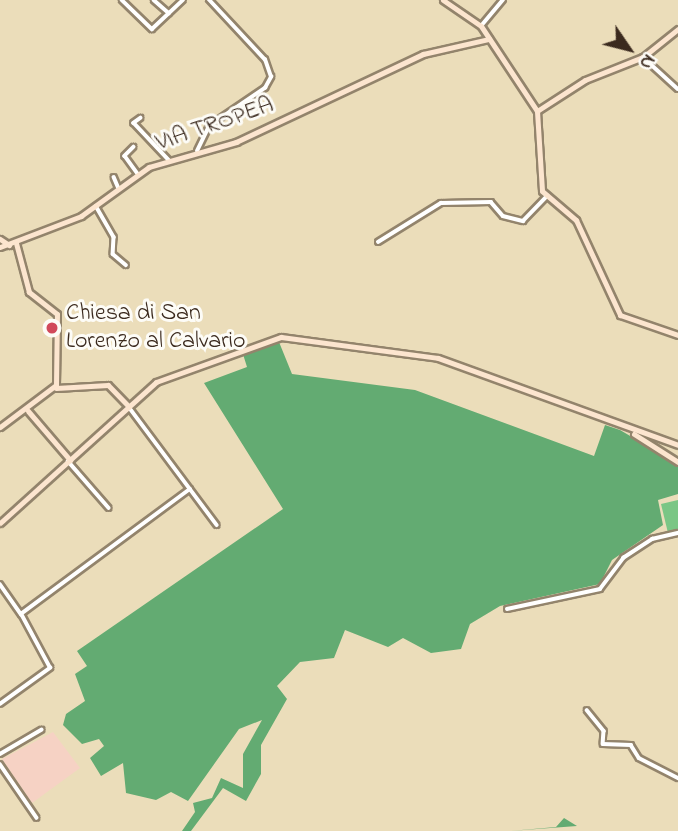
<!DOCTYPE html>
<html>
<head>
<meta charset="utf-8">
<style>
  body { margin:0 }
  #map { position:relative; width:678px; height:831px; overflow:hidden; background:#ebddba; font-family:"Indie Flower",sans-serif }
  div>[style] { position:absolute }
  .built>* { inset:0; background:#f6d2c4 }
  .green>* { inset:0; background:#7ac685 }
  .forest>* { inset:0; background:#63ab72 }
  .roads { filter:drop-shadow(2px 0 #93846c) drop-shadow(-2px 0 #93846c) drop-shadow(0 2px #93846c) drop-shadow(0 -2px #93846c) }
  .street>* { height:3.5px; margin:-1.75px; padding:0 1.75px; transform-origin:1.75px; border-radius:1.75px; background:#fff }
  .secondary>* { height:5px; margin:-2.5px; padding:0 2.5px; transform-origin:2.5px; border-radius:2.5px; background:#fce5cf }
  .dots>* { width:19px; height:19px; translate:-50% -50%; box-sizing:border-box; border:4px solid #fdfcf7; border-radius:50% }
  span { translate:-50% -50%; white-space:nowrap; text-align:center; line-height:1.15; -webkit-text-stroke:6px #fdfcf7; paint-order:stroke }
  .street-label { font-size:24px; color:#3b2a1e }
  .poi-label { font-size:24px; color:#3b2a1e }
  .left { translate:0 -50%; text-align:left }
  .north { position:absolute; left:594px; top:14px; width:70px; height:70px; -webkit-text-stroke:5px #fdfcf7; paint-order:stroke; rotate:125deg; font-size:19px; font-weight:700; line-height:28px; text-align:center; color:#3b2a1e }
  .north::after { content:''; display:block; margin:auto; width:24px; height:32px; background:#3b2a1e; clip-path:polygon(50% 0,100% 100%,50% 72%,0 100%) }
</style>
</head>
<body>
<div id="map">
  <div class="built">
    <div style="clip-path:polygon(53px 732px,80px 768px,32px 803px,2px 759px)"></div>
  </div>
  <div class="green">
    <div style="clip-path:polygon(678px 500px,678px 530px,668px 533px,661px 504px)"></div>
  </div>
  <div class="forest">
    <div style="clip-path:polygon(268px 342px,279px 342px,292px 374px,415px 390px,594px 456px,605px 425px,620px 430px,678px 464px,678px 494px,658px 500px,663px 525px,612px 560px,600px 584px,500px 606px,470px 624px,461px 649px,431px 653px,403px 638px,388px 647px,345px 630px,334px 658px,300px 662px,277px 686px,287px 699px,261px 745px,261px 774px,246px 801px,223px 788px,191px 831px,182px 831px,195px 812px,193px 803px,212px 798px,221px 778px,243px 788px,243px 754px,262px 720px,239px 729px,188px 801px,171px 792px,156px 800px,126px 793px,123px 763px,101px 776px,90px 758px,104px 746px,99px 739px,82px 744px,63px 725px,66px 714px,85px 701px,75px 674px,87px 666px,77px 651px,283px 509px,204px 383px,247px 367px,242px 351px)"></div>
    <div style="clip-path:polygon(564px 818px,577px 826px,510px 831px,556px 827px)"></div>
  </div>
  <div class="roads">
    <div class="street">
      <div style="left:122px;top:0;width:42px;rotate:44deg"></div>
      <div style="left:152px;top:29px;width:42px;rotate:-43.1deg"></div>
      <div style="left:154px;top:0;width:20px;rotate:41deg"></div>
      <div style="left:481px;top:26px;width:34px;rotate:-50deg"></div>
      <div style="left:643px;top:57px;width:47px;rotate:42.4deg"></div>
      <div style="left:141px;top:118px;width:9px;rotate:144deg"></div>
      <div style="left:134px;top:123px;width:51px;rotate:46.6deg"></div>
      <div style="left:134px;top:147px;width:13px;rotate:135deg"></div>
      <div style="left:125px;top:156px;width:22px;rotate:54deg"></div>
      <div style="left:197px;top:151px;width:28px;rotate:-64deg"></div>
      <div style="left:209px;top:126px;width:68px;rotate:-34.2deg"></div>
      <div style="left:265px;top:88px;width:13px;rotate:-61deg"></div>
      <div style="left:271px;top:77px;width:18px;rotate:-109deg"></div>
      <div style="left:265px;top:60px;width:82px;rotate:-133deg"></div>
      <div style="left:114px;top:177px;width:13px;rotate:67deg"></div>
      <div style="left:96px;top:206px;width:36px;rotate:60deg"></div>
      <div style="left:114px;top:237px;width:17px;rotate:93deg"></div>
      <div style="left:113px;top:254px;width:17px;rotate:40deg"></div>
      <div style="left:378px;top:242px;width:74px;rotate:-31.8deg"></div>
      <div style="left:441px;top:203px;width:50px;rotate:-1.1deg"></div>
      <div style="left:491px;top:202px;width:18px;rotate:49deg"></div>
      <div style="left:503px;top:216px;width:21px;rotate:14deg"></div>
      <div style="left:523px;top:221px;width:35px;rotate:-46deg"></div>
      <div style="left:129px;top:407px;width:147px;rotate:53.3deg"></div>
      <div style="left:68px;top:461px;width:62px;rotate:48.9deg"></div>
      <div style="left:0;top:584px;width:37px;rotate:55deg"></div>
      <div style="left:507px;top:609px;width:95px;rotate:-12.1deg"></div>
      <div style="left:600px;top:589px;width:39px;rotate:-53deg"></div>
      <div style="left:623px;top:558px;width:35px;rotate:-33deg"></div>
      <div style="left:652px;top:539px;width:27px;rotate:-13deg"></div>
      <div style="left:21px;top:614px;width:210px;rotate:-36.5deg"></div>
      <div style="left:0;top:704px;width:62px;rotate:-35.8deg"></div>
      <div style="left:50px;top:668px;width:61px;rotate:-118.2deg"></div>
      <div style="left:587px;top:710px;width:27px;rotate:51deg"></div>
      <div style="left:604px;top:731px;width:13px;rotate:94deg"></div>
      <div style="left:603px;top:744px;width:28px;rotate:2deg"></div>
      <div style="left:631px;top:745px;width:15px;rotate:58deg"></div>
      <div style="left:639px;top:758px;width:44px;rotate:27.1deg"></div>
      <div style="left:0;top:754px;width:48px;rotate:-30.3deg"></div>
      <div style="left:0;top:764px;width:65px;rotate:55.6deg"></div>
    </div>
    <div class="secondary">
      <div style="left:443px;top:0;width:46px;rotate:34.4deg"></div>
      <div style="left:481px;top:26px;width:102px;rotate:56.6deg"></div>
      <div style="left:537px;top:111px;width:57px;rotate:-32.9deg"></div>
      <div style="left:585px;top:80px;width:62px;rotate:-21.6deg"></div>
      <div style="left:643px;top:57px;width:45px;rotate:-38.7deg"></div>
      <div style="left:537px;top:111px;width:80px;rotate:86.4deg"></div>
      <div style="left:542px;top:191px;width:45px;rotate:40.5deg"></div>
      <div style="left:576px;top:220px;width:105px;rotate:65.1deg"></div>
      <div style="left:620px;top:315px;width:61px;rotate:19deg"></div>
      <div style="left:0;top:239px;width:11px;rotate:34deg"></div>
      <div style="left:0;top:247px;width:87px;rotate:-20.9deg"></div>
      <div style="left:81px;top:216px;width:84px;rotate:-35.8deg"></div>
      <div style="left:149px;top:167px;width:91px;rotate:-16deg"></div>
      <div style="left:236px;top:142px;width:207px;rotate:-25.2deg"></div>
      <div style="left:423px;top:54px;width:68px;rotate:-12.8deg"></div>
      <div style="left:56px;top:388px;width:52px;rotate:-3.3deg"></div>
      <div style="left:108px;top:385px;width:30px;rotate:46deg"></div>
      <div style="left:28px;top:411px;width:65px;rotate:49.4deg"></div>
      <div style="left:0;top:427px;width:70px;rotate:-36.9deg"></div>
      <div style="left:56px;top:385px;width:71px;rotate:-89.2deg"></div>
      <div style="left:57px;top:314px;width:36px;rotate:-142deg"></div>
      <div style="left:29px;top:292px;width:51px;rotate:-104.9deg"></div>
      <div style="left:634px;top:434px;width:52px;rotate:32.5deg"></div>
      <div style="left:0;top:523px;width:210px;rotate:-42.1deg"></div>
      <div style="left:156px;top:382px;width:133px;rotate:-19.8deg"></div>
      <div style="left:281px;top:337px;width:158px;rotate:7.6deg"></div>
      <div style="left:438px;top:358px;width:255px;rotate:19.9deg"></div>
    </div>
  </div>
  <div class="dots">
    <div style="left:52px;top:328px;background:#d1495b"></div>
  </div>
  <div class="street-label">
    <span style="left:215px;top:125px;rotate:-19deg">VIA TROPEA</span>
  </div>
  <div class="poi-label">
    <span class="left" style="left:66px;top:328px">Chiesa di San<br>Lorenzo al Calvario</span>
  </div>
  <div class="north">N</div>
</div>
</body>
</html>
